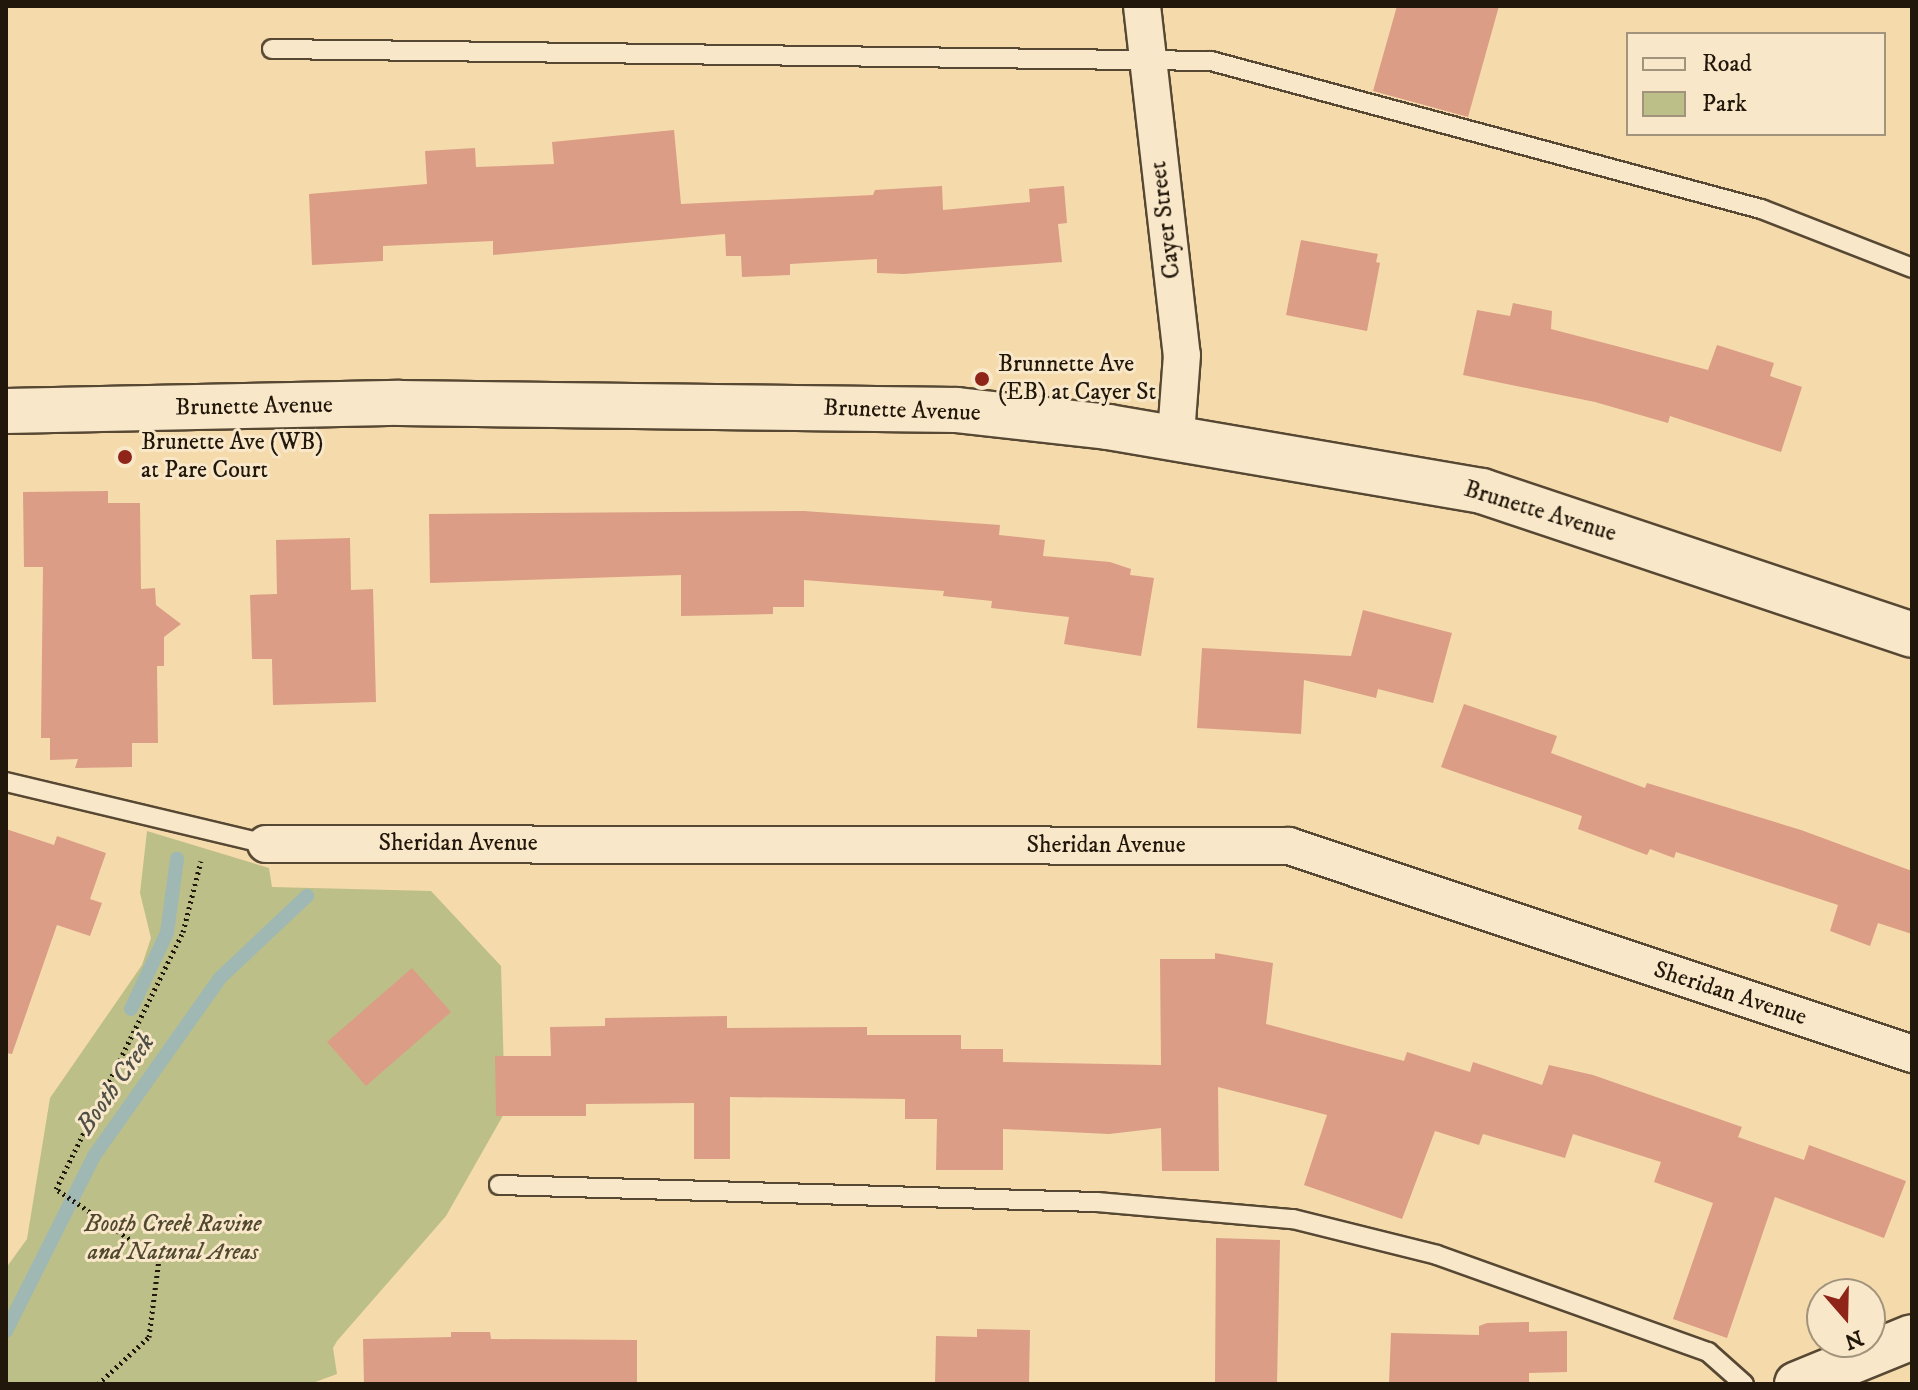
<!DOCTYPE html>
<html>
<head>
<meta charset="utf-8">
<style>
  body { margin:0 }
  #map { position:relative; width:1918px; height:1390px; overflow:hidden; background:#f5daab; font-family:"IM FELL DW Pica",serif }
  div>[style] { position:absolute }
  .green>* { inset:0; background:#bdbf88 }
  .stream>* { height:14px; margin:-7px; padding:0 7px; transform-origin:7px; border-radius:7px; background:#9fb8b3 }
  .building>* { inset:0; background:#db9d85 }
  .path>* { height:5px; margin-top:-2.5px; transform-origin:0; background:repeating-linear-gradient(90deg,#22170b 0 2px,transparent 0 6px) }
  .roads { filter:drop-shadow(2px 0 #574833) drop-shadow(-2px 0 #574833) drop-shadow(0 2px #574833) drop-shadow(0 -2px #574833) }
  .lane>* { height:18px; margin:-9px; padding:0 9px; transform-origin:9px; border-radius:9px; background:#f8e7c8 }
  .street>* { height:36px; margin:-18px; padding:0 18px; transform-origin:18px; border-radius:18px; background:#f8e7c8 }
  .secondary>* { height:44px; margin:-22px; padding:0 22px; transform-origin:22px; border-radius:22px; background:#f8e7c8 }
  .dots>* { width:22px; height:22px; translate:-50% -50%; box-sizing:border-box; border:4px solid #f8e7c8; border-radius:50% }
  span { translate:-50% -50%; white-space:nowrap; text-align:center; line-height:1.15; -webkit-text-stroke:6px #f8e7c8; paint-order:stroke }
  .street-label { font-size:24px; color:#22170b }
  .poi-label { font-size:24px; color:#22170b }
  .left { translate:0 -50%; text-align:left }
  .park-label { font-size:24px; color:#504930; font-style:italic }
  .water-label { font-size:26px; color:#4e4f46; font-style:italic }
  .frame { position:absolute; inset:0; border:8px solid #22170b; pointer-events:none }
  .legend { position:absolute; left:1626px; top:32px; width:260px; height:104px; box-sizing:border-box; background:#f8e7c8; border:2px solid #a2947c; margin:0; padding:10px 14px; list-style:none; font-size:24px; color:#22170b }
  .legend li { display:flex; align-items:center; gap:16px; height:40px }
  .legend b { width:40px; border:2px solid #a2947c }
  .north { position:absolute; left:1806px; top:1278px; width:80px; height:80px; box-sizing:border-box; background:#f8e7c8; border:2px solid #a2947c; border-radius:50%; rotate:160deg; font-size:22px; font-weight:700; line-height:32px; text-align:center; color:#22170b }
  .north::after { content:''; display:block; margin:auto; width:28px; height:36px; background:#8f2418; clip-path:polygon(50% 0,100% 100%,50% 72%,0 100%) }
</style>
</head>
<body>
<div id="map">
  <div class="green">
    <div style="clip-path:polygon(147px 831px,269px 868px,272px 887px,431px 891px,501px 966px,505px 1112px,446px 1216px,337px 1341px,333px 1348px,337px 1374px,310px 1384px,6px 1384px,6px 1268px,27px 1239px,50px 1098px,142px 965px,151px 938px,140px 893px)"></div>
  </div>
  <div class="stream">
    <div style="left:131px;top:1009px;width:84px;rotate:-64.7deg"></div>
    <div style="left:167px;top:933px;width:75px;rotate:-82.3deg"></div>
    <div style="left:6px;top:1331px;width:196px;rotate:-63.3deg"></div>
    <div style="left:94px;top:1156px;width:218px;rotate:-54.7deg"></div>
    <div style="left:220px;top:978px;width:120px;rotate:-43.3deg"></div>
  </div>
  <div class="building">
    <div style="clip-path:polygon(1397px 6px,1499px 6px,1468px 117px,1373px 91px)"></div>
    <div style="clip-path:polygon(674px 130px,681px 204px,873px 195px,875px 190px,942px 186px,943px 210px,1030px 202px,1029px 189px,1064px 186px,1067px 223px,1058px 224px,1062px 262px,904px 274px,877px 273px,877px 259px,790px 264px,790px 275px,742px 277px,741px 256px,726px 256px,725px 234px,493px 255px,493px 241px,383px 246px,383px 261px,312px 265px,309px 194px,427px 184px,425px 151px,475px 148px,476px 167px,554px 164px,552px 142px)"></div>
    <div style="clip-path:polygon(1301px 240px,1378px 254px,1376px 262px,1380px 263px,1367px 331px,1286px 315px)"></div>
    <div style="clip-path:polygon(1513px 303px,1552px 311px,1551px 329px,1708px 370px,1717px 345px,1774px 363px,1770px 376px,1802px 387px,1781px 452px,1670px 416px,1668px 423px,1595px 402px,1463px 375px,1477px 310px,1510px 316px)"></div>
    <div style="clip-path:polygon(108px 491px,108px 503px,140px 503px,141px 589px,155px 588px,156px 605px,181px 624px,164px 637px,164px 666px,157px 666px,158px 743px,132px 743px,132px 767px,75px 768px,78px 759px,50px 760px,50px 738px,41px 738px,43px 567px,24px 567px,23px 492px)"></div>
    <div style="clip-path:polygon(804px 511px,1000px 525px,999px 535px,1045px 540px,1043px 556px,1110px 562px,1131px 569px,1130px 575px,1154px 578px,1141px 656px,1064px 644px,1069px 617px,991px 608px,992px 601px,943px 596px,944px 591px,804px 580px,804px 607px,773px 607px,773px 614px,681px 616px,681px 575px,430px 583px,429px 514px)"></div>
    <div style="clip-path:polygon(350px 538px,351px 590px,373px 589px,376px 702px,273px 705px,272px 659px,252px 659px,250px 595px,277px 594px,276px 540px)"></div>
    <div style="clip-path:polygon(1363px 610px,1452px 633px,1433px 703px,1378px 689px,1376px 698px,1304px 680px,1301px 734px,1197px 728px,1202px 648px,1351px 656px)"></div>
    <div style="clip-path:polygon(1464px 704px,1557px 736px,1551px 753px,1645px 788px,1647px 783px,1801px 830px,1912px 871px,1912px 934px,1878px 923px,1870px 946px,1830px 931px,1838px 905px,1676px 852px,1674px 858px,1650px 849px,1647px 855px,1578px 829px,1582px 816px,1441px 767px)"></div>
    <div style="clip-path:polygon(6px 829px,54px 845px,57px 836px,106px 853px,90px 899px,102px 903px,90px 936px,57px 925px,12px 1054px,6px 1053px)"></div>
    <div style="clip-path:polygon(1215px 953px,1273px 963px,1266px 1024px,1404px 1061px,1407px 1052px,1470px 1072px,1473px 1062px,1542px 1085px,1549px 1065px,1593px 1075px,1742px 1127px,1738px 1137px,1804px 1160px,1809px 1145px,1906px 1181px,1884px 1238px,1775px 1197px,1727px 1338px,1673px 1319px,1713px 1203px,1654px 1182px,1661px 1162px,1573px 1134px,1565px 1158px,1483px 1134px,1479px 1145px,1435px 1131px,1402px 1219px,1304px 1185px,1327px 1115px,1218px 1087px,1219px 1171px,1162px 1171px,1161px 1128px,1109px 1134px,1003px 1129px,1003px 1170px,936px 1170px,937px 1119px,905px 1119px,905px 1099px,730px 1097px,730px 1159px,694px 1159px,694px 1103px,586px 1104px,586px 1116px,496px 1116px,495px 1056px,551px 1056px,550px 1027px,605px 1026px,605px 1018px,727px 1016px,727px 1028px,867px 1027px,867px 1035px,961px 1035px,961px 1049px,1003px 1049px,1003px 1062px,1161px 1065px,1160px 959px,1215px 959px)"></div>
    <div style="clip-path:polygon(412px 968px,451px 1012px,366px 1086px,327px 1042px)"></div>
    <div style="clip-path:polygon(1216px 1238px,1280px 1240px,1277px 1384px,1215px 1384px)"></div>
    <div style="clip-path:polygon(1529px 1322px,1529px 1332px,1567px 1331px,1567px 1372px,1529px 1373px,1529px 1384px,1389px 1384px,1391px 1333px,1479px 1335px,1479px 1326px,1487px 1323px)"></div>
    <div style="clip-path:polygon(977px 1329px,1030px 1330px,1029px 1384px,935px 1384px,936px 1336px,977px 1337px)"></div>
    <div style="clip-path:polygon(451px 1332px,490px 1332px,491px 1339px,637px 1340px,637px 1384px,364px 1384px,363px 1339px,451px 1337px)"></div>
  </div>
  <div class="path">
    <div style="left:98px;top:1384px;width:69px;rotate:-42.7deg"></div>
    <div style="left:149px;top:1337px;width:79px;rotate:-82.7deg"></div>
    <div style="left:159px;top:1259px;width:125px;rotate:-145.8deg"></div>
    <div style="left:56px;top:1189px;width:287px;rotate:-63.7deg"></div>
    <div style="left:183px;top:932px;width:73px;rotate:-75.8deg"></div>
  </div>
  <div class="roads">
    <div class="lane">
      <div style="left:272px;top:49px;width:939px;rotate:0.73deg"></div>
      <div style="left:1211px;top:61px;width:570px;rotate:15.06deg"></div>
      <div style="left:1761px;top:209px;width:162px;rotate:21.3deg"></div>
      <div style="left:6px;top:782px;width:267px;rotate:13.4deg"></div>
      <div style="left:499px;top:1185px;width:598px;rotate:1.63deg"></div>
      <div style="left:1097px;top:1202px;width:197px;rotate:5deg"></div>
      <div style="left:1293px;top:1219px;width:148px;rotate:14deg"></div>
      <div style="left:1437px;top:1255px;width:288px;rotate:19.7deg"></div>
      <div style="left:1708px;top:1352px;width:48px;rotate:41.6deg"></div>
    </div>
    <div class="street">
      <div style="left:1142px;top:6px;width:351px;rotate:83.5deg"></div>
      <div style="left:1182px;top:355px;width:80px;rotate:94.3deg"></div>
      <div style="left:266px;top:844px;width:1023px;rotate:0.11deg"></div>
      <div style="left:1289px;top:846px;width:657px;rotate:18.46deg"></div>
    </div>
    <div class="secondary">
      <div style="left:6px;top:411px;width:394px;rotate:-1.2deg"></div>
      <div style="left:400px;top:403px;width:557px;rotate:0.72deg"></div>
      <div style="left:957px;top:410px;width:152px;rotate:6.4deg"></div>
      <div style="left:1108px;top:427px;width:379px;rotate:9.7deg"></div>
      <div style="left:1482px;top:491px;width:453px;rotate:18.5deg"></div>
      <div style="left:1797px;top:1384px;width:124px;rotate:-22.2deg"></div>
    </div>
  </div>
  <div class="dots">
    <div style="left:982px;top:379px;background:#8f2418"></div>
    <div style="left:125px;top:457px;background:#8f2418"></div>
  </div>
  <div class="street-label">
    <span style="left:1166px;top:220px;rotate:-97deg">Cayer Street</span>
    <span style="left:254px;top:407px;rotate:-1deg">Brunette Avenue</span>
    <span style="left:902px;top:411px;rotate:2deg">Brunette Avenue</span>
    <span style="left:1540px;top:512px;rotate:17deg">Brunette Avenue</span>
    <span style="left:458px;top:844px">Sheridan Avenue</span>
    <span style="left:1106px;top:846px">Sheridan Avenue</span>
    <span style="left:1730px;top:994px;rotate:18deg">Sheridan Avenue</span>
  </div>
  <div class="poi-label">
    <span class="left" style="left:998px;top:379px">Brunnette Ave<br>(EB) at Cayer St</span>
    <span class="left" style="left:141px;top:457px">Brunette Ave (WB)<br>at Pare Court</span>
  </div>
  <div class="park-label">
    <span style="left:173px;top:1239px">Booth Creek Ravine<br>and Natural Areas</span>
  </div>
  <div class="water-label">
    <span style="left:116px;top:1084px;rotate:-55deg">Booth Creek</span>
  </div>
  <div class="frame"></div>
  <ul class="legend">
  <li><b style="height:10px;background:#f8e7c8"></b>Road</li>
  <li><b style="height:22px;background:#bdbf88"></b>Park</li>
  </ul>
  <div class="north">N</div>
</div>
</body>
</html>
